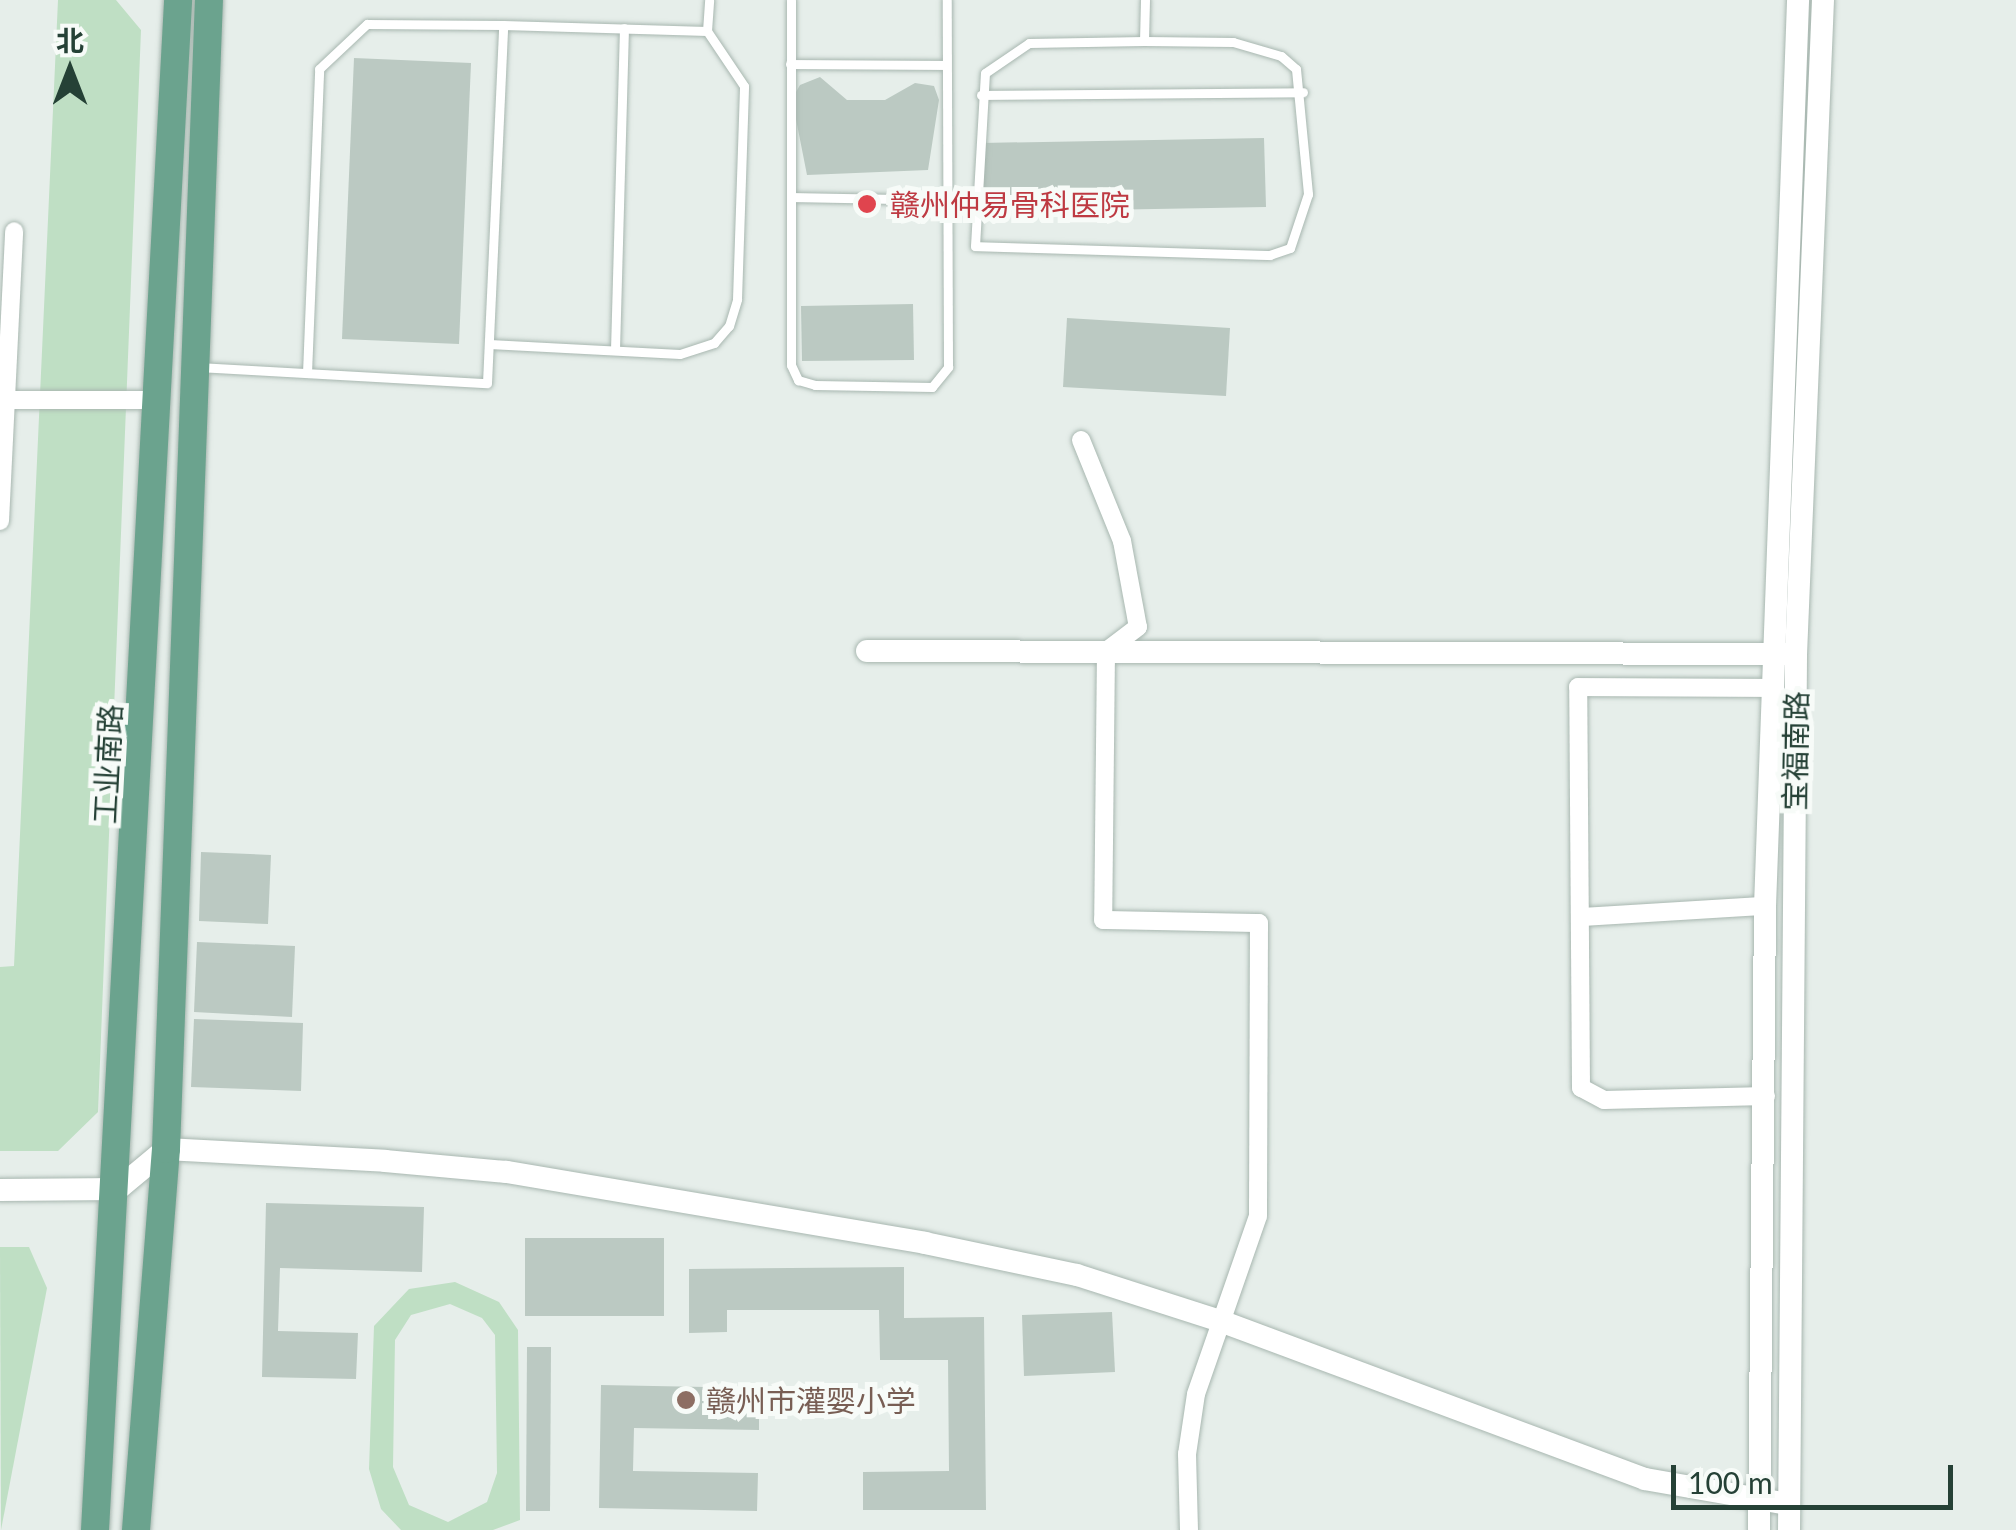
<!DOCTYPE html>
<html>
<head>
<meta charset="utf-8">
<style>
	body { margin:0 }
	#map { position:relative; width:2016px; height:1530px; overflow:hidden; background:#e6eeea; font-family:Lato,"Noto Sans SC",sans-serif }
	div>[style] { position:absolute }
	.green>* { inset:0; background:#bfdfc4 }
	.building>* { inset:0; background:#bbc9c2 }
	.roads { filter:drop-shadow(0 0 2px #a8b7b0) drop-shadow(0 0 2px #a8b7b0) }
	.lane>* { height:9px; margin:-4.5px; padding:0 4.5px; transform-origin:4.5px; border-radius:4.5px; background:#fff }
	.street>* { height:18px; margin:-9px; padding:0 9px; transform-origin:9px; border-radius:9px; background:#fff }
	.secondary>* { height:22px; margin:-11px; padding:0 11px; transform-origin:11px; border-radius:11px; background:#fff }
	.primary>* { height:28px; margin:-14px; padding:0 14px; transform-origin:14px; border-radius:14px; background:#6ba38e }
	.dots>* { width:28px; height:28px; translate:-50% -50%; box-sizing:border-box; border:5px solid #f7fbf8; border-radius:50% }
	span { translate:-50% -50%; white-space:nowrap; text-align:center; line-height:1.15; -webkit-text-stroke:10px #f7fbf8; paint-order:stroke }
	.health-label { font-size:30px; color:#be3a42 }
	.left { translate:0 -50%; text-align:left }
	.street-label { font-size:30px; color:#254136 }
	.education-label { font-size:30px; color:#785e54 }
	.north { position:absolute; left:20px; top:20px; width:100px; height:100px; -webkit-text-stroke:8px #f7fbf8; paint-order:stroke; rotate:0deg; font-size:28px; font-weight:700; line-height:40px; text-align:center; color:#254136 }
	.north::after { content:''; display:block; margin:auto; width:35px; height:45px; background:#254136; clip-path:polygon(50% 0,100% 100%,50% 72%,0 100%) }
	.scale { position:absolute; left:1671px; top:1465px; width:282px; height:45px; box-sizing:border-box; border:5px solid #254136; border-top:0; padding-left:12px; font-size:30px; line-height:35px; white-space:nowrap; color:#254136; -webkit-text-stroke:8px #f7fbf8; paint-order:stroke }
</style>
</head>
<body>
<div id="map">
	<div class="green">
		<div style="clip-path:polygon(58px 0,116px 0,141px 30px,98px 1112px,58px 1151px,0 1151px,0 967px,14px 966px)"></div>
		<div style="clip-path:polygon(0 1247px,29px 1247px,47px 1288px,1px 1530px)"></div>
		<div style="clip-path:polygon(evenodd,455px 1282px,499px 1302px,518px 1330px,520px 1520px,493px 1530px,401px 1530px,381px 1509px,369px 1469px,374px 1326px,409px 1289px,455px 1282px,450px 1304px,482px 1318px,495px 1335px,497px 1473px,487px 1502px,448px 1522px,409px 1505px,393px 1467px,395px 1340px,411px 1315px,450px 1304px)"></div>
	</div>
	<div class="building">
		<div style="clip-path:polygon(354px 58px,471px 63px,459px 344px,342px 339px)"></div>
		<div style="clip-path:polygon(820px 77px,847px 100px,885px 100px,915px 83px,934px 86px,939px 100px,928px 170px,807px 175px,792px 99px,800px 85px)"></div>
		<div style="clip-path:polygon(1264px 138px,1266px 207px,982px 212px,981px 143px)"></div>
		<div style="clip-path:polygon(913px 304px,914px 360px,802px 361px,801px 306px)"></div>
		<div style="clip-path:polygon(1067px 318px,1230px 328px,1226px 396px,1063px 387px)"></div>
		<div style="clip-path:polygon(201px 852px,271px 855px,268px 924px,199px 921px)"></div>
		<div style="clip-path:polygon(197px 942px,295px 946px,292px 1017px,194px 1012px)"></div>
		<div style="clip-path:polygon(194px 1019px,303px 1023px,301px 1091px,191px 1087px)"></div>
		<div style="clip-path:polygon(266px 1203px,424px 1207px,422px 1272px,280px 1268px,278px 1331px,358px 1333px,356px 1379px,262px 1377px)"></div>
		<div style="clip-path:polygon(525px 1238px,664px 1238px,664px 1316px,525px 1316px)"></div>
		<div style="clip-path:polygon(904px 1267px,904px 1318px,984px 1317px,986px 1510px,863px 1510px,863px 1472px,949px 1471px,948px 1360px,880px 1360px,879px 1310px,727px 1310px,727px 1332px,689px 1333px,689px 1269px)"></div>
		<div style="clip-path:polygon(1112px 1312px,1115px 1372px,1024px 1376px,1022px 1315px)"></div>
		<div style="clip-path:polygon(527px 1347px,551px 1347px,550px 1511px,526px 1511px)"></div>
		<div style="clip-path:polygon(601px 1385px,759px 1388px,759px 1430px,634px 1428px,633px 1471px,758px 1473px,757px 1511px,599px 1508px)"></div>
	</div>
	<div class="roads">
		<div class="lane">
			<div style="left:791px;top:0;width:365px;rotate:90deg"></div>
			<div style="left:791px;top:365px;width:17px;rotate:65deg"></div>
			<div style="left:798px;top:380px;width:18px;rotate:16deg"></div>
			<div style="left:815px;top:385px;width:117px;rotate:1deg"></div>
			<div style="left:932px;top:387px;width:26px;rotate:-51deg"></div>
			<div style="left:948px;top:367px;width:367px;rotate:-90.2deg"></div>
			<div style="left:1144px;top:41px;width:89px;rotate:0.6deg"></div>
			<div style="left:1233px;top:42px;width:50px;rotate:16.3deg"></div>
			<div style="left:1281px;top:56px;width:20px;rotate:41deg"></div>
			<div style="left:1296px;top:69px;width:126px;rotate:84.5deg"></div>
			<div style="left:1308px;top:194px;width:57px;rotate:108.4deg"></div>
			<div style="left:1290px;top:248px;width:21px;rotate:161deg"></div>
			<div style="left:1270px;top:255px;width:295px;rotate:-178.3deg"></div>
			<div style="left:975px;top:246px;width:173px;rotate:-86.7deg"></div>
			<div style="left:985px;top:73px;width:53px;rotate:-34.3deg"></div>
			<div style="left:1029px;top:43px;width:115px;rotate:-1deg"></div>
			<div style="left:1144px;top:41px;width:41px;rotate:-88.6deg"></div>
			<div style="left:790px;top:64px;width:156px;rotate:0.4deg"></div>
			<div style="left:981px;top:95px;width:322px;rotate:-0.5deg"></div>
			<div style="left:794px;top:197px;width:153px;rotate:1.1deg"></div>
			<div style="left:489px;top:344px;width:191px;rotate:3deg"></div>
			<div style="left:680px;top:354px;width:36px;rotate:-18deg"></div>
			<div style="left:714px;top:343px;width:23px;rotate:-49deg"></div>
			<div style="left:729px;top:326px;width:28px;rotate:-73deg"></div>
			<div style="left:737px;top:299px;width:213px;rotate:-88.1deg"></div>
			<div style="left:744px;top:86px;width:66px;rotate:-123.9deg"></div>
			<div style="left:615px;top:350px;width:322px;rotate:-88.4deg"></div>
			<div style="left:198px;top:367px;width:289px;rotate:3.2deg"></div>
			<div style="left:487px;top:383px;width:358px;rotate:-87.4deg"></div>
			<div style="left:503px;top:25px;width:204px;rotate:1.7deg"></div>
			<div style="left:707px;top:31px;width:31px;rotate:-86deg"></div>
			<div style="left:307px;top:373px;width:304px;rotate:-87.7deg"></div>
			<div style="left:319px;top:69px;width:66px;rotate:-43.2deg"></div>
			<div style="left:367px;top:24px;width:136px;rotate:0.4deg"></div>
		</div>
		<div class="street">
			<div style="left:0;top:400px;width:158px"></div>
			<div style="left:1081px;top:440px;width:109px;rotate:67.9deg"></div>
			<div style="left:1122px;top:541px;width:87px;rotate:79.5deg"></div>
			<div style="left:1138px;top:627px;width:40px;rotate:143deg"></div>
			<div style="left:1106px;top:651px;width:269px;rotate:90.6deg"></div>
			<div style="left:1103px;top:920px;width:156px;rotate:1.1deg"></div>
			<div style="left:1259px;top:923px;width:293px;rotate:90.2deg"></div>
			<div style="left:1258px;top:1216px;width:188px;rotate:109.2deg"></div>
			<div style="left:1196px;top:1394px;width:61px;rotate:98.5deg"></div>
			<div style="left:1187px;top:1454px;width:76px;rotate:88.5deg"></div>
			<div style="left:0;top:521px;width:290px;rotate:-87.2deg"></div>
			<div style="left:1583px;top:917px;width:182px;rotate:-3.5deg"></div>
			<div style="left:1766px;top:1096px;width:162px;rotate:178.6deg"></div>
			<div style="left:1604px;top:1100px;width:26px;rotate:-152deg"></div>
			<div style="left:1581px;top:1088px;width:401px;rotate:-90.4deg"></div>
			<div style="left:1578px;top:687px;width:197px;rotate:0.3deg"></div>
		</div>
		<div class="secondary">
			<div style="left:867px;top:651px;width:920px;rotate:0.19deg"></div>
			<div style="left:0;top:1190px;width:118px;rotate:-0.5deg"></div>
			<div style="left:118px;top:1189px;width:62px;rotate:-39.8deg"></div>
			<div style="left:166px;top:1149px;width:219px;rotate:3.1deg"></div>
			<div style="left:385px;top:1161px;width:122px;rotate:5.2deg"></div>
			<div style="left:507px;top:1172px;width:424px;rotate:9.6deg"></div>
			<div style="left:925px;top:1243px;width:155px;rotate:11.9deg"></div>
			<div style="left:1077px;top:1275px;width:153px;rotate:17.8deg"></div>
			<div style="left:1223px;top:1322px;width:450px;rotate:20.4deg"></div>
			<div style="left:1645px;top:1479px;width:145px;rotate:9.9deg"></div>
			<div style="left:1759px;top:1530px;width:624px;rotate:-89.45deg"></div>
			<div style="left:1765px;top:906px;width:907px;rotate:-87.91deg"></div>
			<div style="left:1789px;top:1530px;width:875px;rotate:-89.54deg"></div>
			<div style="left:1796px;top:655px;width:656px;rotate:-87.64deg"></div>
		</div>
		<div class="primary">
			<div style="left:95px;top:1530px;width:1532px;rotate:-86.89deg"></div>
			<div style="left:136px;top:1530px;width:382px;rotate:-85.5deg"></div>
			<div style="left:166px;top:1149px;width:1150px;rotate:-87.86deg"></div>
		</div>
	</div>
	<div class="dots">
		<div style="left:867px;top:204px;background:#e0444e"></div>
		<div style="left:686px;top:1400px;background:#8d6e63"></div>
	</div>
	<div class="health-label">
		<span class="left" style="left:890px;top:204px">赣州仲易骨科医院</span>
	</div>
	<div class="street-label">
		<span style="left:1795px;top:751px;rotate:-89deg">宝福南路</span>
		<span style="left:107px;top:764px;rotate:-87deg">工业南路</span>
	</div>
	<div class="education-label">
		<span class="left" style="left:706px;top:1400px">赣州市灌婴小学</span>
	</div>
	<div class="north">北</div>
	<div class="scale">100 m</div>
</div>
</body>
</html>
